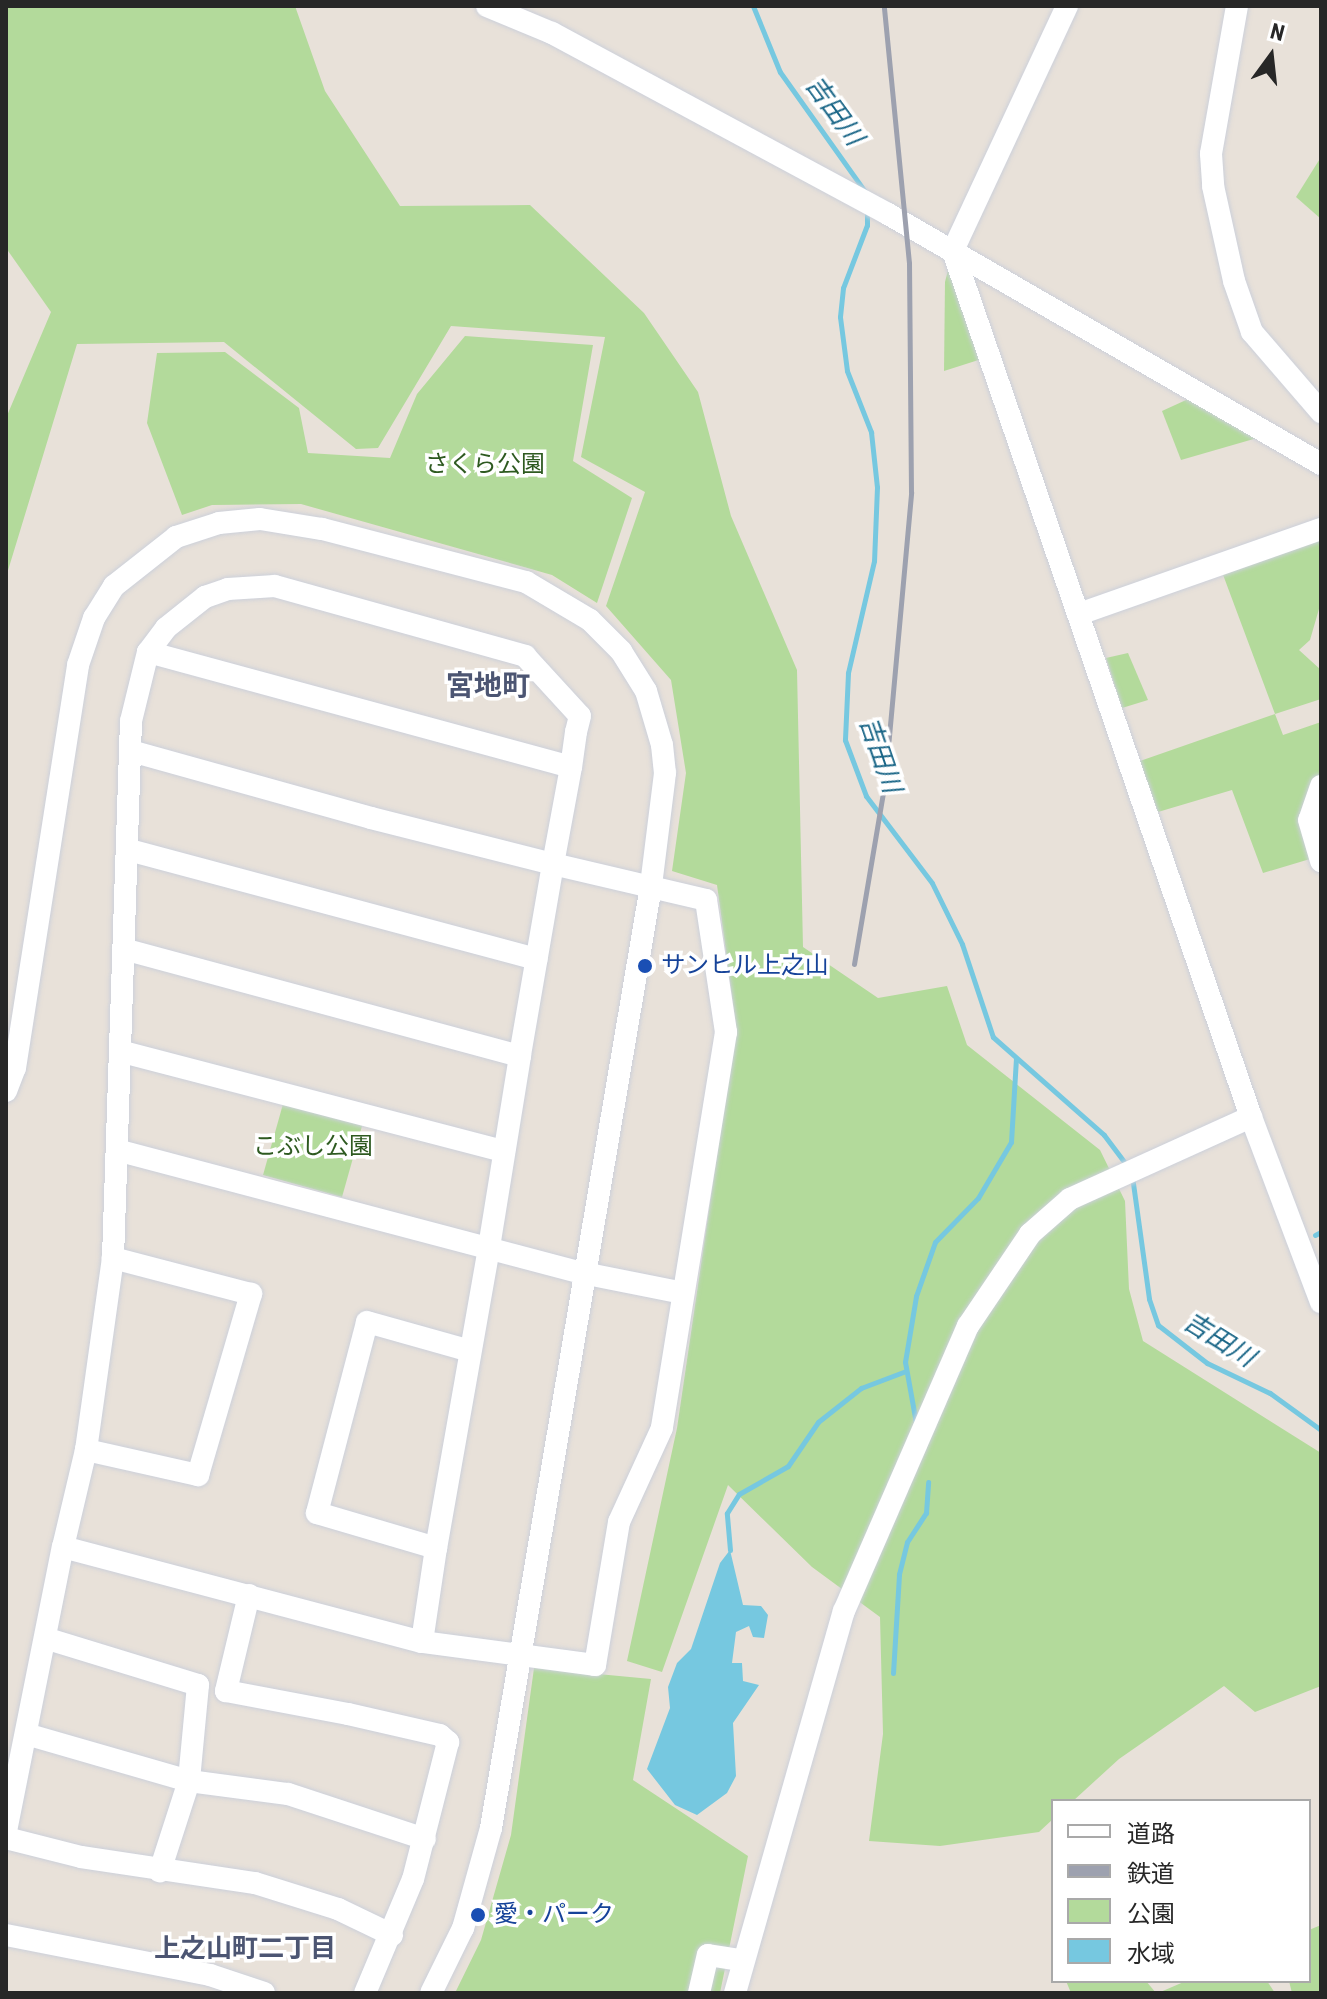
<!DOCTYPE html>
<html>
<head>
<meta charset="utf-8">
<style>
	body { margin:0 }
	#map { position:relative; width:1327px; height:1999px; overflow:hidden; background:#e8e1d9; font-family:"Roboto Condensed","Noto Sans JP",sans-serif }
	div>[style] { position:absolute }
	.green>* { inset:0; background:#b3da9b }
	.water>* { inset:0; background:#76c8e0 }
	.stream>* { height:5px; margin:-2.5px; padding:0 2.5px; transform-origin:2.5px; border-radius:2.5px; background:#76c8e0 }
	.roads { filter:drop-shadow(0 0 2px #ccd0da) drop-shadow(0 0 2px #ccd0da) }
	.minor>* { height:22px; margin:-11px; padding:0 11px; transform-origin:11px; border-radius:11px; background:#fff }
	.rail>* { height:5px; margin:-2.5px; padding:0 2.5px; transform-origin:2.5px; border-radius:2.5px; background:#9da1af }
	.dots>* { width:22px; height:22px; translate:-50% -50%; box-sizing:border-box; border:4px solid #fff; border-radius:50% }
	span { translate:-50% -50%; white-space:nowrap; text-align:center; line-height:1.15; -webkit-text-stroke:7px #fff; paint-order:stroke }
	.park-label { font-size:24px; color:#2e5a20 }
	.transit-label { font-size:24px; color:#164399 }
	.left { translate:0 -50%; text-align:left }
	.water-label { font-size:26px; color:#1a6687; font-style:italic }
	.neighbourhood-label { font-size:26px; color:#4c5572; font-weight:700 }
	.quarter-label { font-size:28px; color:#4c5572; font-weight:700 }
	.frame { position:absolute; inset:0; border:8px solid #272727; pointer-events:none }
	.legend { position:absolute; left:1051px; top:1799px; width:260px; height:184px; box-sizing:border-box; background:#fff; border:2px solid #a9a9a9; margin:0; padding:10px 14px; list-style:none; font-size:24px; color:#272727 }
	.legend li { display:flex; align-items:center; gap:16px; height:40px }
	.legend b { width:40px; border:2px solid #a9a9a9 }
	.north { position:absolute; left:1231px; top:16px; width:80px; height:80px; -webkit-text-stroke:6px #fff; paint-order:stroke; rotate:15deg; font-size:22px; font-weight:700; line-height:32px; text-align:center; color:#272727 }
	.north::after { content:''; display:block; margin:auto; width:28px; height:36px; background:#272727; clip-path:polygon(50% 0,100% 100%,50% 72%,0 100%) }
</style>
</head>
<body>
<div id="map">
	<div class="green">
		<div style="clip-path:polygon(6px 6px,295px 6px,325px 91px,400px 206px,530px 205px,644px 313px,698px 392px,731px 516px,797px 670px,803px 947px,878px 998px,947px 986px,967px 1045px,1100px 1150px,1125px 1201px,1129px 1289px,1143px 1341px,1321px 1453px,1321px 1686px,1255px 1712px,1224px 1686px,1119px 1759px,1073px 1801px,1053px 1801px,1053px 1819px,1039px 1832px,940px 1846px,869px 1841px,883px 1734px,880px 1617px,812px 1567px,728px 1485px,662px 1672px,627px 1661px,677px 1428px,736px 1026px,717px 885px,672px 871px,686px 773px,671px 680px,606px 606px,645px 492px,581px 457px,605px 337px,451px 326px,378px 448px,356px 449px,224px 342px,77px 344px,6px 577px,6px 418px,51px 312px,6px 248px)"></div>
		<div style="clip-path:polygon(1321px 157px,1321px 219px,1296px 197px)"></div>
		<div style="clip-path:polygon(953px 251px,991px 356px,944px 371px,945px 282px)"></div>
		<div style="clip-path:polygon(465px 336px,593px 345px,573px 461px,632px 498px,597px 603px,552px 575px,301px 504px,212px 505px,182px 515px,147px 423px,157px 353px,225px 352px,299px 408px,308px 453px,390px 458px,417px 394px)"></div>
		<div style="clip-path:polygon(1197px 395px,1264px 436px,1181px 460px,1162px 411px)"></div>
		<div style="clip-path:polygon(1321px 529px,1321px 602px,1310px 640px,1299px 650px,1321px 670px,1321px 699px,1275px 714px,1283px 735px,1321px 722px,1320px 856px,1263px 873px,1232px 790px,1158px 812px,1140px 761px,1275px 714px,1219px 564px)"></div>
		<div style="clip-path:polygon(1128px 653px,1148px 700px,1122px 708px,1106px 658px)"></div>
		<div style="clip-path:polygon(285px 1097px,364px 1119px,342px 1197px,263px 1175px)"></div>
		<div style="clip-path:polygon(534px 1668px,651px 1679px,633px 1780px,748px 1856px,720px 1993px,455px 1993px,481px 1940px,511px 1835px)"></div>
		<div style="clip-path:polygon(1321px 1925px,1321px 1993px,1292px 1993px,1289px 1981px,1309px 1981px,1309px 1930px)"></div>
		<div style="clip-path:polygon(1066px 1981px,1146px 1981px,1156px 1993px,1071px 1993px)"></div>
		<div style="clip-path:polygon(1186px 1981px,1267px 1981px,1275px 1993px,1158px 1993px)"></div>
	</div>
	<div class="water">
		<div style="clip-path:polygon(730px 1550px,743px 1605px,761px 1606px,768px 1615px,764px 1638px,753px 1637px,749px 1626px,736px 1632px,732px 1663px,742px 1663px,743px 1681px,759px 1685px,733px 1723px,736px 1776px,727px 1793px,697px 1815px,675px 1805px,647px 1769px,670px 1708px,668px 1687px,677px 1663px,691px 1649px,720px 1563px)"></div>
	</div>
	<div class="stream">
		<div style="left:753px;top:6px;width:71px;rotate:67.8deg"></div>
		<div style="left:780px;top:72px;width:152px;rotate:54.6deg"></div>
		<div style="left:867px;top:210px;width:15px;rotate:90deg"></div>
		<div style="left:867px;top:225px;width:67px;rotate:110.9deg"></div>
		<div style="left:843px;top:288px;width:29px;rotate:96deg"></div>
		<div style="left:840px;top:317px;width:54px;rotate:82.6deg"></div>
		<div style="left:847px;top:371px;width:66px;rotate:68.5deg"></div>
		<div style="left:871px;top:432px;width:55px;rotate:83.8deg"></div>
		<div style="left:877px;top:487px;width:74px;rotate:92.3deg"></div>
		<div style="left:874px;top:561px;width:115px;rotate:103.1deg"></div>
		<div style="left:848px;top:673px;width:67px;rotate:92.6deg"></div>
		<div style="left:845px;top:740px;width:60px;rotate:69.4deg"></div>
		<div style="left:866px;top:796px;width:109px;rotate:52.8deg"></div>
		<div style="left:932px;top:883px;width:68px;rotate:63.8deg"></div>
		<div style="left:962px;top:944px;width:98px;rotate:71.6deg"></div>
		<div style="left:993px;top:1037px;width:148px;rotate:41.4deg"></div>
		<div style="left:1104px;top:1135px;width:40px;rotate:53deg"></div>
		<div style="left:1132px;top:1176px;width:124px;rotate:82.1deg"></div>
		<div style="left:1149px;top:1299px;width:28px;rotate:71deg"></div>
		<div style="left:1158px;top:1325px;width:62px;rotate:37.8deg"></div>
		<div style="left:1207px;top:1363px;width:70px;rotate:25.5deg"></div>
		<div style="left:1270px;top:1393px;width:63px;rotate:36deg"></div>
		<div style="left:1315px;top:1235px;width:7px;rotate:-27deg"></div>
		<div style="left:916px;top:1423px;width:62px;rotate:-100.2deg"></div>
		<div style="left:905px;top:1362px;width:67px;rotate:-80.5deg"></div>
		<div style="left:916px;top:1296px;width:57px;rotate:-70.6deg"></div>
		<div style="left:935px;top:1242px;width:62px;rotate:-45.7deg"></div>
		<div style="left:978px;top:1198px;width:65px;rotate:-59.5deg"></div>
		<div style="left:1011px;top:1142px;width:84px;rotate:-86.6deg"></div>
		<div style="left:730px;top:1550px;width:37px;rotate:-95deg"></div>
		<div style="left:727px;top:1513px;width:22px;rotate:-58deg"></div>
		<div style="left:739px;top:1494px;width:56px;rotate:-29.7deg"></div>
		<div style="left:788px;top:1466px;width:53px;rotate:-55.7deg"></div>
		<div style="left:818px;top:1422px;width:55px;rotate:-38.3deg"></div>
		<div style="left:861px;top:1388px;width:48px;rotate:-20.7deg"></div>
		<div style="left:893px;top:1673px;width:99px;rotate:-86.5deg"></div>
		<div style="left:899px;top:1574px;width:33px;rotate:-76deg"></div>
		<div style="left:907px;top:1542px;width:35px;rotate:-57deg"></div>
		<div style="left:926px;top:1513px;width:31px;rotate:-86deg"></div>
	</div>
	<div class="roads">
		<div class="minor">
			<div style="left:487px;top:6px;width:70px;rotate:22.6deg"></div>
			<div style="left:552px;top:33px;width:382px;rotate:28.3deg"></div>
			<div style="left:888px;top:214px;width:500px;rotate:30deg"></div>
			<div style="left:1067px;top:6px;width:270px;rotate:115deg"></div>
			<div style="left:953px;top:251px;width:916px;rotate:71.01deg"></div>
			<div style="left:1251px;top:1117px;width:198px;rotate:69.3deg"></div>
			<div style="left:1237px;top:6px;width:150px;rotate:100deg"></div>
			<div style="left:1211px;top:154px;width:32px;rotate:86deg"></div>
			<div style="left:1213px;top:186px;width:97px;rotate:77.5deg"></div>
			<div style="left:1234px;top:281px;width:54px;rotate:70.6deg"></div>
			<div style="left:1252px;top:332px;width:106px;rotate:49.2deg"></div>
			<div style="left:1082px;top:613px;width:253px;rotate:-19.4deg"></div>
			<div style="left:148px;top:652px;width:438px;rotate:15.2deg"></div>
			<div style="left:131px;top:751px;width:249px;rotate:15.6deg"></div>
			<div style="left:371px;top:818px;width:188px;rotate:14.2deg"></div>
			<div style="left:553px;top:864px;width:157px;rotate:13.2deg"></div>
			<div style="left:706px;top:900px;width:134px;rotate:81.4deg"></div>
			<div style="left:726px;top:1032px;width:401px;rotate:99.2deg"></div>
			<div style="left:662px;top:1428px;width:103px;rotate:114.6deg"></div>
			<div style="left:619px;top:1522px;width:145px;rotate:99.5deg"></div>
			<div style="left:595px;top:1665px;width:175px;rotate:-172.4deg"></div>
			<div style="left:422px;top:1642px;width:371px;rotate:-165.2deg"></div>
			<div style="left:63px;top:1547px;width:100px;rotate:-76.7deg"></div>
			<div style="left:86px;top:1450px;width:194px;rotate:-82deg"></div>
			<div style="left:113px;top:1258px;width:537px;rotate:-88.08deg"></div>
			<div style="left:131px;top:721px;width:71px;rotate:-76.2deg"></div>
			<div style="left:148px;top:652px;width:30px;rotate:-53deg"></div>
			<div style="left:166px;top:628px;width:50px;rotate:-38.5deg"></div>
			<div style="left:205px;top:597px;width:24px;rotate:-19deg"></div>
			<div style="left:228px;top:589px;width:47px;rotate:-3.7deg"></div>
			<div style="left:275px;top:586px;width:260px;rotate:15.6deg"></div>
			<div style="left:525px;top:656px;width:81px;rotate:47.5deg"></div>
			<div style="left:580px;top:716px;width:16px;rotate:104deg"></div>
			<div style="left:576px;top:732px;width:35px;rotate:98deg"></div>
			<div style="left:571px;top:767px;width:99px;rotate:100.5deg"></div>
			<div style="left:553px;top:864px;width:195px;rotate:99.8deg"></div>
			<div style="left:520px;top:1056px;width:194px;rotate:99.2deg"></div>
			<div style="left:489px;top:1248px;width:305px;rotate:100deg"></div>
			<div style="left:436px;top:1548px;width:95px;rotate:98.5deg"></div>
			<div style="left:1321px;top:786px;width:36px;rotate:109deg"></div>
			<div style="left:1309px;top:820px;width:43px;rotate:73.7deg"></div>
			<div style="left:129px;top:850px;width:422px;rotate:15deg"></div>
			<div style="left:127px;top:950px;width:407px;rotate:15.1deg"></div>
			<div style="left:123px;top:1052px;width:394px;rotate:14.6deg"></div>
			<div style="left:6px;top:1091px;width:25px;rotate:-69deg"></div>
			<div style="left:15px;top:1068px;width:408px;rotate:-81.1deg"></div>
			<div style="left:78px;top:665px;width:50px;rotate:-71.2deg"></div>
			<div style="left:94px;top:618px;width:38px;rotate:-58deg"></div>
			<div style="left:114px;top:586px;width:79px;rotate:-38.3deg"></div>
			<div style="left:176px;top:537px;width:45px;rotate:-18deg"></div>
			<div style="left:219px;top:523px;width:41px;rotate:-5.6deg"></div>
			<div style="left:260px;top:519px;width:63px;rotate:9.2deg"></div>
			<div style="left:322px;top:529px;width:211px;rotate:14.6deg"></div>
			<div style="left:526px;top:582px;width:74px;rotate:30.7deg"></div>
			<div style="left:590px;top:620px;width:44px;rotate:45deg"></div>
			<div style="left:621px;top:651px;width:47px;rotate:58deg"></div>
			<div style="left:646px;top:691px;width:56px;rotate:73.5deg"></div>
			<div style="left:662px;top:745px;width:28px;rotate:84deg"></div>
			<div style="left:665px;top:773px;width:114px;rotate:97.1deg"></div>
			<div style="left:651px;top:886px;width:955px;rotate:99.64deg"></div>
			<div style="left:491px;top:1828px;width:104px;rotate:105.6deg"></div>
			<div style="left:463px;top:1928px;width:72px;rotate:116.2deg"></div>
			<div style="left:120px;top:1151px;width:479px;rotate:14.8deg"></div>
			<div style="left:583px;top:1273px;width:102px;rotate:11.3deg"></div>
			<div style="left:86px;top:1450px;width:115px;rotate:12.6deg"></div>
			<div style="left:198px;top:1475px;width:189px;rotate:-73.7deg"></div>
			<div style="left:251px;top:1294px;width:143px;rotate:-165.4deg"></div>
			<div style="left:436px;top:1548px;width:124px;rotate:-163.6deg"></div>
			<div style="left:317px;top:1513px;width:197px;rotate:-75.3deg"></div>
			<div style="left:367px;top:1322px;width:107px;rotate:15.7deg"></div>
			<div style="left:249px;top:1595px;width:99px;rotate:103.5deg"></div>
			<div style="left:226px;top:1691px;width:124px;rotate:10.7deg"></div>
			<div style="left:348px;top:1714px;width:94px;rotate:12.9deg"></div>
			<div style="left:440px;top:1735px;width:11px;rotate:41deg"></div>
			<div style="left:448px;top:1742px;width:141px;rotate:104.3deg"></div>
			<div style="left:413px;top:1879px;width:124px;rotate:112.8deg"></div>
			<div style="left:48px;top:1639px;width:157px;rotate:17deg"></div>
			<div style="left:198px;top:1685px;width:96px;rotate:95.4deg"></div>
			<div style="left:189px;top:1781px;width:95px;rotate:107.9deg"></div>
			<div style="left:26px;top:1734px;width:170px;rotate:16.1deg"></div>
			<div style="left:189px;top:1781px;width:100px;rotate:7.5deg"></div>
			<div style="left:288px;top:1794px;width:144px;rotate:18.2deg"></div>
			<div style="left:6px;top:1831px;width:290px;rotate:-78.7deg"></div>
			<div style="left:6px;top:1838px;width:77px;rotate:14.2deg"></div>
			<div style="left:81px;top:1857px;width:176px;rotate:8.5deg"></div>
			<div style="left:255px;top:1883px;width:87px;rotate:17.4deg"></div>
			<div style="left:338px;top:1909px;width:60px;rotate:25.7deg"></div>
			<div style="left:6px;top:1935px;width:208px;rotate:11.1deg"></div>
			<div style="left:210px;top:1975px;width:57px;rotate:18.4deg"></div>
			<div style="left:699px;top:1993px;width:39px;rotate:-77deg"></div>
			<div style="left:708px;top:1955px;width:33px;rotate:9deg"></div>
			<div style="left:735px;top:1993px;width:397px;rotate:-74.1deg"></div>
			<div style="left:844px;top:1611px;width:311px;rotate:-66.5deg"></div>
			<div style="left:968px;top:1326px;width:111px;rotate:-56deg"></div>
			<div style="left:1030px;top:1234px;width:53px;rotate:-41.2deg"></div>
			<div style="left:1070px;top:1199px;width:199px;rotate:-24.4deg"></div>
		</div>
	</div>
	<div class="rail">
		<div style="left:854px;top:964px;width:187px;rotate:-80.4deg"></div>
		<div style="left:885px;top:780px;width:289px;rotate:-84.8deg"></div>
		<div style="left:911px;top:492px;width:229px;rotate:-90.5deg"></div>
		<div style="left:909px;top:263px;width:258px;rotate:-95.6deg"></div>
	</div>
	<div class="dots">
		<div style="left:645px;top:966px;background:#1a4fb4"></div>
		<div style="left:478px;top:1915px;background:#1a4fb4"></div>
	</div>
	<div class="park-label">
		<span style="left:485px;top:465px">さくら公園</span>
		<span style="left:313px;top:1147px">こぶし公園</span>
	</div>
	<div class="transit-label">
		<span class="left" style="left:661px;top:966px">サンヒル上之山</span>
		<span class="left" style="left:494px;top:1915px">愛・パーク</span>
	</div>
	<div class="water-label">
		<span style="left:834px;top:111px;rotate:54deg">吉田川</span>
		<span style="left:880px;top:755px;rotate:71deg">吉田川</span>
		<span style="left:1219px;top:1340px;rotate:32deg">吉田川</span>
	</div>
	<div class="neighbourhood-label">
		<span style="left:245px;top:1949px">上之山町二丁目</span>
	</div>
	<div class="quarter-label">
		<span style="left:488px;top:686px">宮地町</span>
	</div>
	<div class="frame"></div>
	<ul class="legend">
	<li><b style="height:10px;background:#fff"></b>道路</li>
	<li><b style="height:10px;background:#9da1af"></b>鉄道</li>
	<li><b style="height:22px;background:#b3da9b"></b>公園</li>
	<li><b style="height:22px;background:#76c8e0"></b>水域</li>
	</ul>
	<div class="north">N</div>
</div>
</body>
</html>
